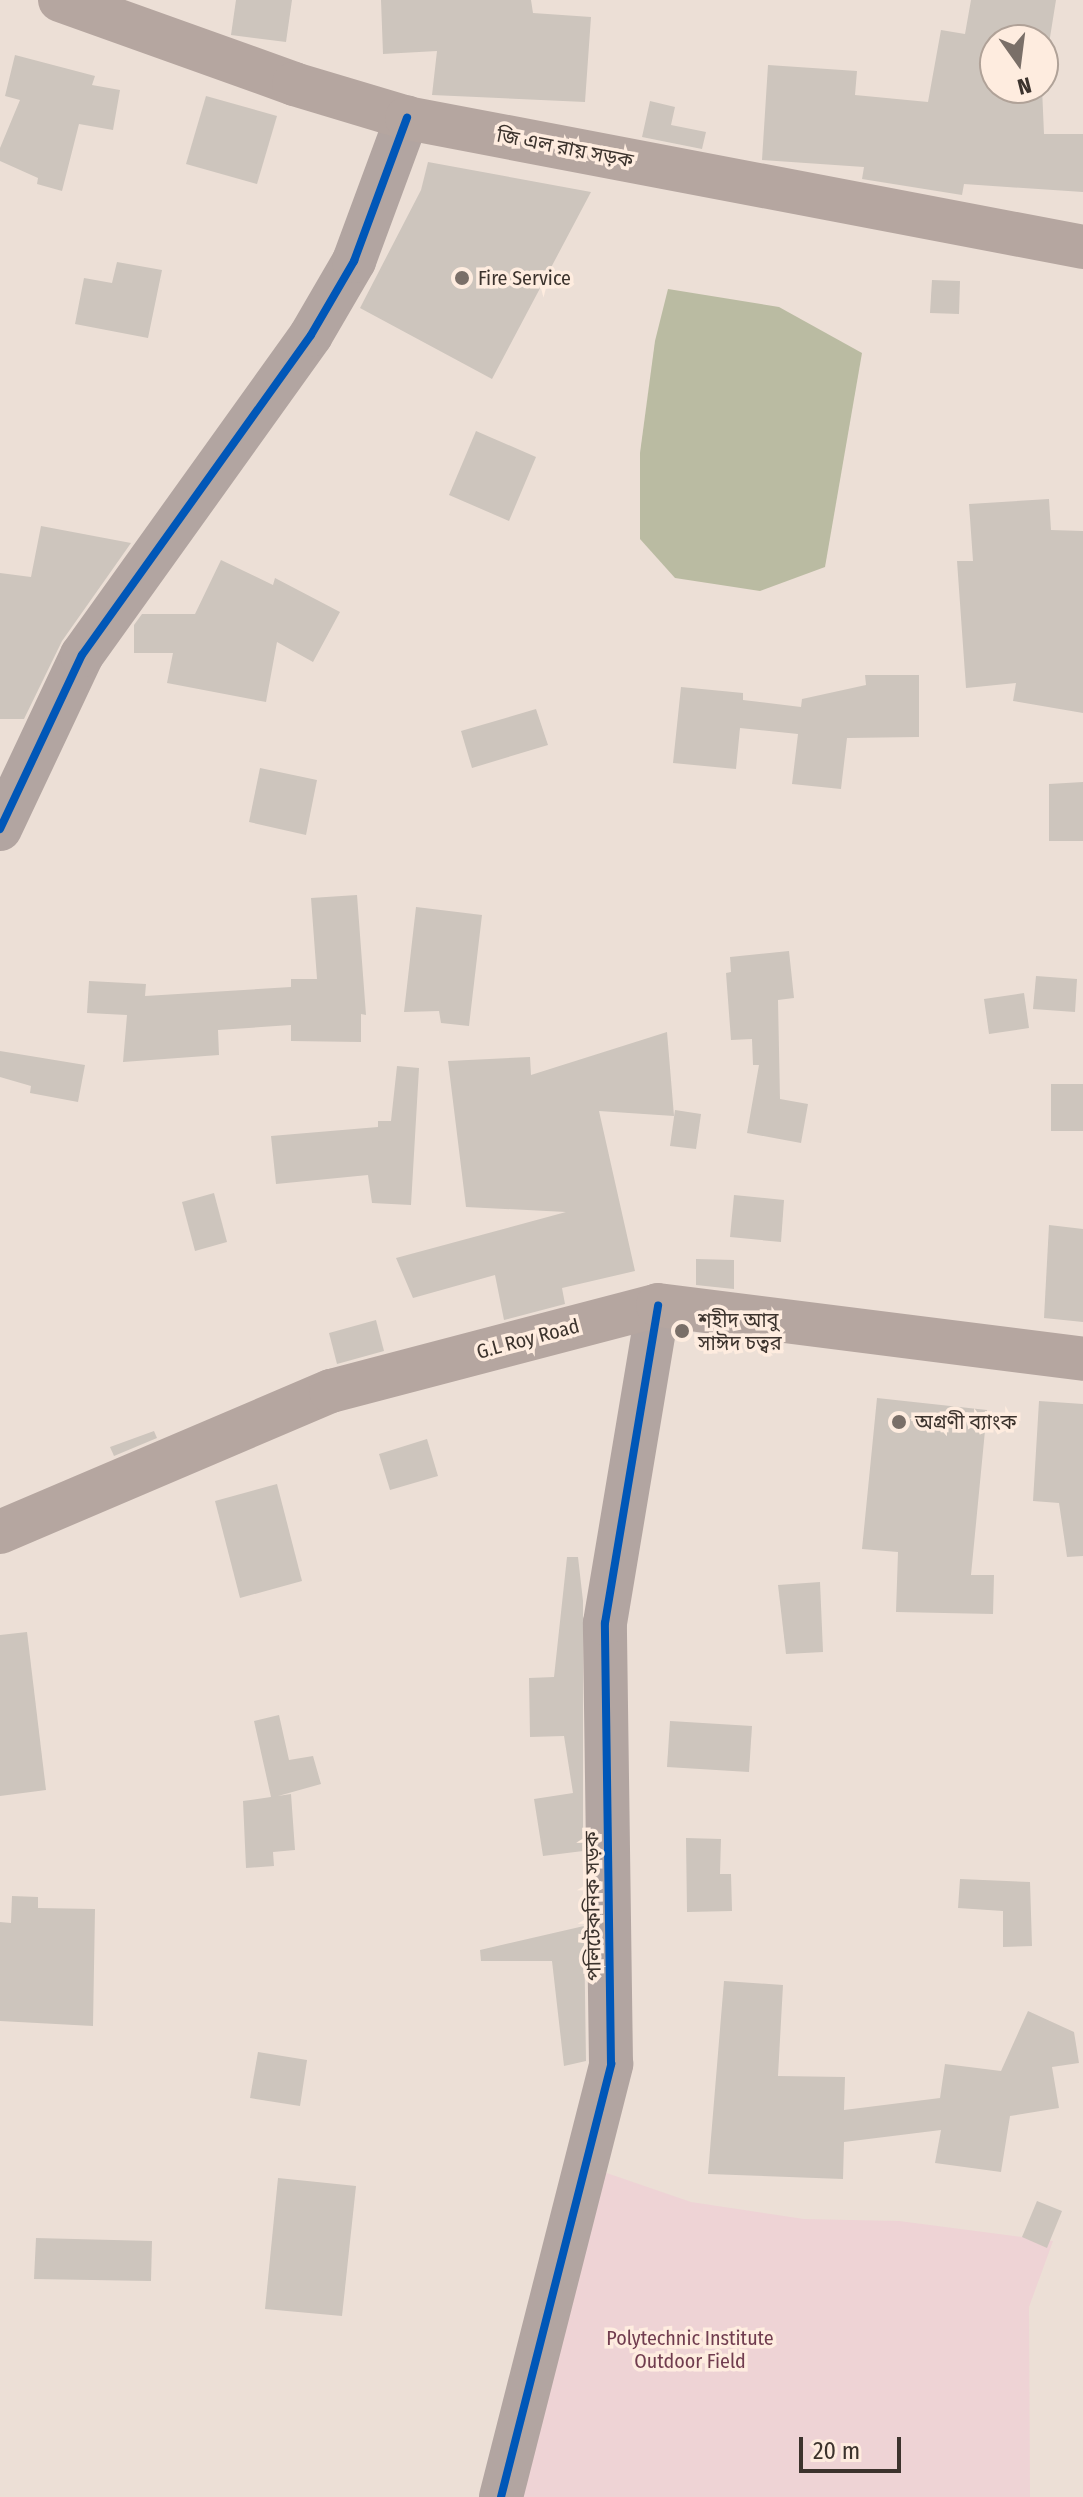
<!DOCTYPE html>
<html>
<head>
<meta charset="utf-8">
<style>
	body { margin:0 }
	#map { position:relative; width:1083px; height:2497px; overflow:hidden; background:#ecdfd6; font-family:"Fira Sans Condensed","Noto Sans Bengali",sans-serif }
	div>[style] { position:absolute }
	.green>* { inset:0; background:#eed3d5 }
	.water>* { inset:0; background:#babba2 }
	.building>* { inset:0; background:#cdc5bd }
	.minor>* { height:44px; margin:-22px; padding:0 22px; transform-origin:22px; border-radius:22px; background:#b2a5a1 }
	.major>* { height:44px; margin:-22px; padding:0 22px; transform-origin:22px; border-radius:22px; background:#b5a6a0 }
	.cycleway>* { height:8px; margin:-4px; padding:0 4px; transform-origin:4px; border-radius:4px; background:#0057b8 }
	.dots>* { width:22px; height:22px; translate:-50% -50%; box-sizing:border-box; border:4px solid #feecdf; border-radius:50% }
	span { translate:-50% -50%; white-space:nowrap; text-align:center; line-height:1.15; -webkit-text-stroke:7px #feecdf; paint-order:stroke }
	.street-label { font-size:20px; color:#3c332d }
	.poi-label { font-size:20px; color:#3c332d }
	.left { translate:0 -50%; text-align:left }
	.park-label { font-size:20px; color:#713d4f }
	.north { position:absolute; left:979px; top:24px; width:80px; height:80px; box-sizing:border-box; background:#feecdf; border:2px solid #b0a298; border-radius:50%; rotate:166deg; font-size:22px; font-weight:700; line-height:32px; text-align:center; color:#3c332d }
	.north::after { content:''; display:block; margin:auto; width:28px; height:36px; background:#7a6f68; clip-path:polygon(50% 0,100% 100%,50% 72%,0 100%) }
	.scale { position:absolute; left:799px; top:2437px; width:102px; height:36px; box-sizing:border-box; border:4px solid #3c332d; border-top:0; padding-left:10px; font-size:24px; line-height:28px; white-space:nowrap; color:#3c332d; -webkit-text-stroke:6px #feecdf; paint-order:stroke }
</style>
</head>
<body>
<div id="map">
	<div class="green">
		<div style="clip-path:polygon(595px 2169px,691px 2202px,804px 2219px,899px 2221px,1053px 2241px,1029px 2307px,1030px 2497px,481px 2497px)"></div>
	</div>
	<div class="water">
		<div style="clip-path:polygon(668px 289px,779px 307px,862px 353px,825px 567px,760px 591px,675px 578px,640px 539px,640px 453px,655px 341px)"></div>
	</div>
	<div class="building">
		<div style="clip-path:polygon(236px 0,292px 0,286px 42px,231px 35px)"></div>
		<div style="clip-path:polygon(381px 0,531px 0,533px 13px,591px 17px,585px 102px,432px 95px,437px 51px,383px 54px)"></div>
		<div style="clip-path:polygon(971px 0,1056px 0,1043px 81px,1043px 40px,995px 40px,995px 88px,1042px 88px,1044px 134px,1083px 134px,1083px 192px,964px 184px,962px 195px,862px 179px,864px 167px,762px 160px,768px 65px,857px 71px,855px 95px,928px 102px,941px 30px,965px 34px)"></div>
		<div style="clip-path:polygon(15px 55px,95px 76px,92px 85px,120px 90px,113px 130px,79px 124px,62px 191px,37px 184px,38px 178px,0 161px,0 148px,20px 100px,5px 96px)"></div>
		<div style="clip-path:polygon(206px 96px,277px 116px,257px 184px,186px 164px)"></div>
		<div style="clip-path:polygon(650px 101px,675px 107px,671px 125px,706px 132px,702px 149px,642px 137px)"></div>
		<div style="clip-path:polygon(428px 162px,591px 192px,492px 379px,360px 308px,421px 190px)"></div>
		<div style="clip-path:polygon(117px 262px,162px 270px,148px 338px,75px 324px,84px 278px,112px 283px)"></div>
		<div style="clip-path:polygon(932px 280px,960px 281px,959px 314px,930px 313px)"></div>
		<div style="clip-path:polygon(476px 431px,536px 457px,509px 521px,449px 495px)"></div>
		<div style="clip-path:polygon(1049px 499px,1051px 530px,1083px 531px,1083px 713px,1013px 701px,1016px 683px,966px 688px,957px 561px,973px 561px,969px 504px)"></div>
		<div style="clip-path:polygon(41px 526px,131px 543px,62px 641px,24px 719px,0 719px,0 573px,31px 577px)"></div>
		<div style="clip-path:polygon(221px 560px,273px 585px,275px 578px,340px 612px,313px 662px,277px 642px,266px 702px,167px 683px,173px 653px,134px 653px,134px 625px,142px 614px,195px 614px)"></div>
		<div style="clip-path:polygon(865px 675px,919px 675px,919px 737px,847px 738px,841px 789px,792px 784px,798px 734px,740px 728px,736px 769px,673px 763px,681px 687px,743px 693px,743px 700px,801px 707px,802px 699px,866px 685px)"></div>
		<div style="clip-path:polygon(536px 709px,548px 745px,472px 768px,461px 731px)"></div>
		<div style="clip-path:polygon(260px 768px,317px 780px,306px 835px,249px 822px)"></div>
		<div style="clip-path:polygon(1083px 782px,1083px 841px,1049px 841px,1049px 784px)"></div>
		<div style="clip-path:polygon(357px 895px,366px 1015px,361px 1014px,361px 1042px,291px 1041px,291px 1025px,218px 1030px,219px 1055px,123px 1062px,127px 1015px,87px 1013px,89px 981px,146px 984px,145px 996px,291px 987px,291px 979px,317px 979px,311px 898px)"></div>
		<div style="clip-path:polygon(416px 907px,482px 915px,469px 1026px,441px 1023px,439px 1011px,404px 1012px)"></div>
		<div style="clip-path:polygon(789px 951px,794px 998px,778px 1000px,780px 1099px,808px 1104px,801px 1143px,747px 1133px,759px 1065px,753px 1065px,752px 1039px,731px 1040px,726px 973px,731px 972px,730px 957px)"></div>
		<div style="clip-path:polygon(1036px 976px,1077px 979px,1075px 1012px,1033px 1009px)"></div>
		<div style="clip-path:polygon(1024px 993px,1029px 1028px,989px 1034px,984px 999px)"></div>
		<div style="clip-path:polygon(667px 1032px,674px 1116px,599px 1111px,635px 1271px,562px 1288px,565px 1304px,504px 1320px,495px 1275px,413px 1298px,396px 1258px,566px 1212px,466px 1207px,448px 1061px,530px 1057px,531px 1075px)"></div>
		<div style="clip-path:polygon(0 1051px,85px 1065px,78px 1102px,30px 1093px,31px 1086px,0 1077px)"></div>
		<div style="clip-path:polygon(397px 1066px,419px 1068px,411px 1205px,372px 1203px,368px 1175px,276px 1184px,271px 1136px,378px 1127px,378px 1121px,391px 1121px)"></div>
		<div style="clip-path:polygon(1051px 1084px,1083px 1084px,1083px 1131px,1051px 1131px)"></div>
		<div style="clip-path:polygon(675px 1110px,701px 1114px,696px 1149px,670px 1146px)"></div>
		<div style="clip-path:polygon(214px 1193px,227px 1242px,195px 1251px,182px 1202px)"></div>
		<div style="clip-path:polygon(734px 1195px,784px 1200px,781px 1242px,730px 1237px)"></div>
		<div style="clip-path:polygon(1049px 1225px,1083px 1229px,1083px 1322px,1044px 1318px)"></div>
		<div style="clip-path:polygon(696px 1259px,734px 1260px,734px 1289px,696px 1285px)"></div>
		<div style="clip-path:polygon(376px 1320px,384px 1351px,337px 1364px,329px 1333px)"></div>
		<div style="clip-path:polygon(877px 1398px,987px 1410px,971px 1575px,994px 1575px,993px 1614px,896px 1612px,898px 1552px,862px 1549px)"></div>
		<div style="clip-path:polygon(1039px 1401px,1083px 1404px,1083px 1556px,1067px 1557px,1059px 1503px,1033px 1501px)"></div>
		<div style="clip-path:polygon(154px 1431px,157px 1438px,114px 1456px,110px 1447px)"></div>
		<div style="clip-path:polygon(427px 1439px,438px 1476px,390px 1490px,379px 1454px)"></div>
		<div style="clip-path:polygon(277px 1484px,302px 1581px,240px 1598px,215px 1501px)"></div>
		<div style="clip-path:polygon(567px 1557px,578px 1557px,583px 1601px,583px 1851px,543px 1856px,534px 1799px,573px 1793px,564px 1736px,530px 1737px,529px 1678px,554px 1677px)"></div>
		<div style="clip-path:polygon(820px 1582px,823px 1652px,786px 1654px,778px 1585px)"></div>
		<div style="clip-path:polygon(27px 1632px,46px 1790px,0 1796px,0 1635px)"></div>
		<div style="clip-path:polygon(279px 1715px,289px 1760px,313px 1756px,321px 1784px,278px 1796px,291px 1794px,295px 1850px,273px 1852px,274px 1866px,246px 1868px,243px 1801px,271px 1797px,254px 1721px)"></div>
		<div style="clip-path:polygon(670px 1721px,752px 1726px,749px 1772px,667px 1767px)"></div>
		<div style="clip-path:polygon(686px 1838px,721px 1839px,720px 1874px,731px 1874px,732px 1911px,687px 1912px)"></div>
		<div style="clip-path:polygon(960px 1879px,1030px 1882px,1032px 1946px,1003px 1947px,1003px 1911px,958px 1908px)"></div>
		<div style="clip-path:polygon(12px 1896px,38px 1897px,38px 1908px,95px 1909px,93px 2026px,0 2021px,0 1922px,11px 1923px)"></div>
		<div style="clip-path:polygon(584px 1926px,586px 2061px,564px 2066px,552px 1961px,481px 1961px,480px 1950px)"></div>
		<div style="clip-path:polygon(724px 1981px,783px 1985px,778px 2076px,845px 2077px,844px 2110px,940px 2098px,945px 2064px,1001px 2071px,1028px 2011px,1074px 2032px,1079px 2063px,1052px 2067px,1059px 2108px,1010px 2116px,1001px 2172px,935px 2163px,941px 2130px,844px 2142px,843px 2179px,708px 2174px)"></div>
		<div style="clip-path:polygon(258px 2052px,307px 2060px,300px 2106px,250px 2098px)"></div>
		<div style="clip-path:polygon(278px 2178px,356px 2186px,342px 2316px,265px 2309px)"></div>
		<div style="clip-path:polygon(1037px 2201px,1062px 2211px,1047px 2248px,1022px 2237px)"></div>
		<div style="clip-path:polygon(36px 2238px,152px 2241px,151px 2281px,34px 2279px)"></div>
	</div>
	<div class="minor">
		<div style="left:0;top:829px;width:192px;rotate:-64.8deg"></div>
		<div style="left:82px;top:655px;width:393px;rotate:-54.4deg"></div>
		<div style="left:311px;top:335px;width:86px;rotate:-59.8deg"></div>
		<div style="left:354px;top:261px;width:153px;rotate:-69.7deg"></div>
		<div style="left:501px;top:2497px;width:447px;rotate:-75.7deg"></div>
		<div style="left:611px;top:2064px;width:441px;rotate:-90.8deg"></div>
		<div style="left:605px;top:1623px;width:322px;rotate:-80.5deg"></div>
	</div>
	<div class="major">
		<div style="left:60px;top:0;width:249px;rotate:19.7deg"></div>
		<div style="left:294px;top:84px;width:118px;rotate:16.7deg"></div>
		<div style="left:407px;top:118px;width:688px;rotate:10.8deg"></div>
		<div style="left:0;top:1532px;width:360px;rotate:-23.1deg"></div>
		<div style="left:331px;top:1391px;width:338px;rotate:-14.7deg"></div>
		<div style="left:658px;top:1305px;width:428px;rotate:7.2deg"></div>
	</div>
	<div class="cycleway">
		<div style="left:0;top:829px;width:192px;rotate:-64.8deg"></div>
		<div style="left:82px;top:655px;width:393px;rotate:-54.4deg"></div>
		<div style="left:311px;top:335px;width:86px;rotate:-59.8deg"></div>
		<div style="left:354px;top:261px;width:153px;rotate:-69.7deg"></div>
		<div style="left:501px;top:2497px;width:447px;rotate:-75.7deg"></div>
		<div style="left:611px;top:2064px;width:441px;rotate:-90.8deg"></div>
		<div style="left:605px;top:1623px;width:322px;rotate:-80.5deg"></div>
	</div>
	<div class="dots">
		<div style="left:462px;top:278px;background:#7a6f68"></div>
		<div style="left:682px;top:1331px;background:#7a6f68"></div>
		<div style="left:899px;top:1422px;background:#7a6f68"></div>
	</div>
	<div class="street-label">
		<span style="left:565px;top:148px;rotate:11deg">জি এল রায় সড়ক</span>
		<span style="left:528px;top:1339px;rotate:-15deg">G.L Roy Road</span>
		<span style="left:593px;top:1906px;rotate:-91deg">পলিটেকনিক সড়ক</span>
	</div>
	<div class="poi-label">
		<span class="left" style="left:478px;top:278px">Fire Service</span>
		<span class="left" style="left:698px;top:1332px">শহীদ আবু<br>সাঈদ চত্বর</span>
		<span class="left" style="left:915px;top:1422px">অগ্রণী ব্যাংক</span>
	</div>
	<div class="park-label">
		<span style="left:690px;top:2350px">Polytechnic Institute<br>Outdoor Field</span>
	</div>
	<div class="north">N</div>
	<div class="scale">20 m</div>
</div>
</body>
</html>
